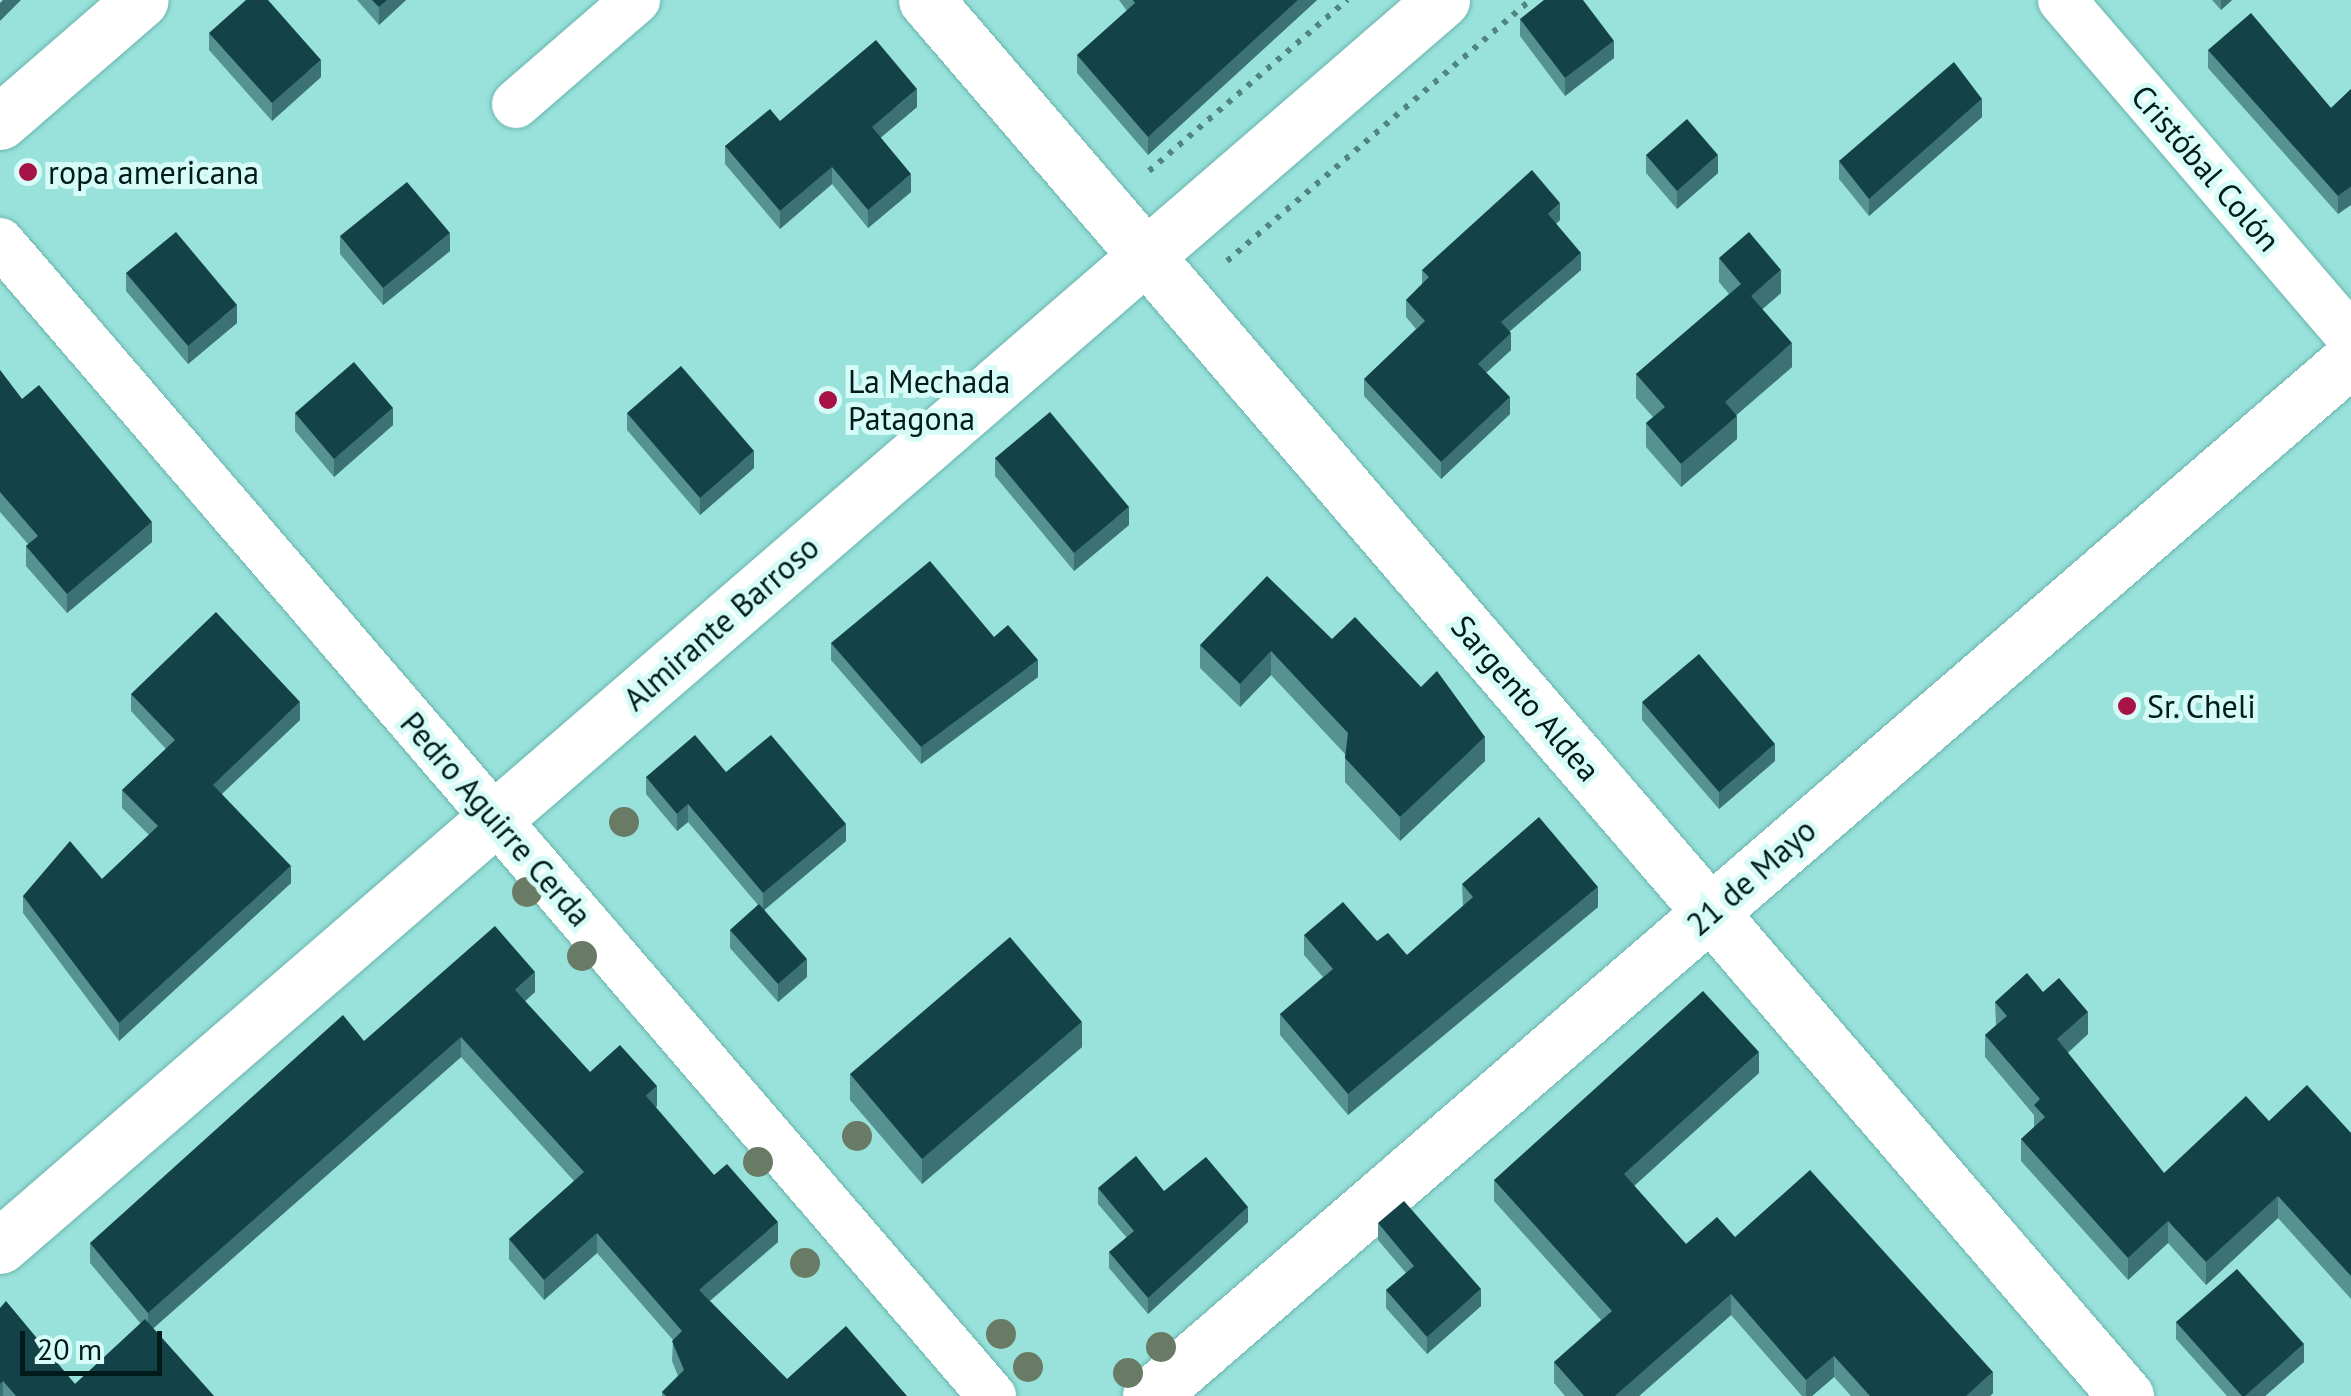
<!DOCTYPE html>
<html>
<head>
<meta charset="utf-8">
<style>
	body { margin:0 }
	#map { position:relative; width:2351px; height:1396px; overflow:hidden; background:#98e2db; font-family:"PT Sans",sans-serif }
	div>[style] { position:absolute }
	.path>* { height:6px; margin-top:-3px; transform-origin:0; background:repeating-linear-gradient(90deg,#518580 0 5px,transparent 0 13px) }
	.roads { filter:drop-shadow(0 0 2px #6bb4ae) drop-shadow(0 0 2px #6bb4ae) }
	.street>* { height:48px; margin:-24px; padding:0 24px; transform-origin:24px; border-radius:24px; background:#fff }
	.secondary>* { height:55px; margin:-27.5px; padding:0 27.5px; transform-origin:27.5px; border-radius:27.5px; background:#fff }
	.trees>* { width:30px; height:30px; margin:-15px; border-radius:50%; background:#697b64 }
	.wall>* { inset:0; background:#569292 }
	.shaded-wall>* { inset:0; background:#3c7275 }
	.building>* { inset:0; background:#144249 }
	.dots>* { width:28px; height:28px; translate:-50% -50%; box-sizing:border-box; border:5px solid #d7fbf7; border-radius:50% }
	span { translate:-50% -50%; white-space:nowrap; text-align:center; line-height:1.15; -webkit-text-stroke:10px #d7fbf7; paint-order:stroke }
	.street-label { font-size:32px; color:#001b19 }
	.poi-label { font-size:32px; color:#001b19 }
	.left { translate:0 -50%; text-align:left }
	.scale { position:absolute; left:20px; top:1331px; width:142px; height:45px; box-sizing:border-box; border:5px solid #001b19; border-top:0; padding-left:12px; font-size:30px; line-height:35px; white-space:nowrap; color:#001b19; -webkit-text-stroke:8px #d7fbf7; paint-order:stroke }
</style>
</head>
<body>
<div id="map">
	<div class="path">
		<div style="left:1149px;top:171px;width:262px;rotate:-40.8deg"></div>
		<div style="left:1227px;top:261px;width:400px;rotate:-40.7deg"></div>
	</div>
	<div class="roads">
		<div class="street">
			<div style="left:2062px;top:0;width:444px;rotate:49.4deg"></div>
			<div style="left:516px;top:104px;width:159px;rotate:-40.9deg"></div>
			<div style="left:0;top:242px;width:1522px;rotate:49.32deg"></div>
		</div>
		<div class="secondary">
			<div style="left:926px;top:0;width:1841px;rotate:49.32deg"></div>
			<div style="left:0;top:122px;width:186px;rotate:-40.9deg"></div>
			<div style="left:0;top:1246px;width:1906px;rotate:-40.83deg"></div>
			<div style="left:1150px;top:1396px;width:1587px;rotate:-40.81deg"></div>
		</div>
	</div>
	<div class="trees">
		<div style="left:624px;top:822px"></div>
		<div style="left:527px;top:892px"></div>
		<div style="left:582px;top:956px"></div>
		<div style="left:857px;top:1136px"></div>
		<div style="left:758px;top:1162px"></div>
		<div style="left:805px;top:1263px"></div>
		<div style="left:1001px;top:1334px"></div>
		<div style="left:1161px;top:1347px"></div>
		<div style="left:1028px;top:1367px"></div>
		<div style="left:1128px;top:1373px"></div>
	</div>
	<div class="wall">
		<div style="clip-path:polygon(357px 0,406px 0,379px 25px)"></div>
		<div style="clip-path:polygon(1119px 0,1317px 0,1148px 155px,1077px 73px,1077px 55px,1127px 11px)"></div>
		<div style="clip-path:polygon(2212px 0,2232px 0,2221px 10px)"></div>
		<div style="clip-path:polygon(1520px 19px,1614px 58px,1565px 96px,1520px 36px)"></div>
		<div style="clip-path:polygon(209px 33px,321px 77px,272px 121px,209px 50px)"></div>
		<div style="clip-path:polygon(2208px 50px,2331px 108px,2351px 89px,2338px 214px,2208px 68px)"></div>
		<div style="clip-path:polygon(917px 107px,880px 138px,911px 192px,868px 228px,832px 184px,780px 229px,725px 164px,725px 146px,780px 121px)"></div>
		<div style="clip-path:polygon(1982px 117px,1869px 216px,1839px 179px,1839px 161px)"></div>
		<div style="clip-path:polygon(1646px 155px,1718px 173px,1677px 209px,1646px 173px)"></div>
		<div style="clip-path:polygon(1560px 220px,1556px 224px,1581px 270px,1509px 331px,1511px 350px,1486px 373px,1510px 414px,1441px 479px,1364px 396px,1364px 379px,1416px 329px,1406px 317px,1406px 300px,1422px 284px,1422px 270px)"></div>
		<div style="clip-path:polygon(340px 236px,450px 251px,383px 305px,340px 254px)"></div>
		<div style="clip-path:polygon(1719px 258px,1781px 293px,1762px 309px,1792px 367px,1736px 415px,1737px 439px,1681px 487px,1646px 447px,1646px 423px,1653px 417px,1636px 398px,1636px 374px,1729px 294px,1719px 282px)"></div>
		<div style="clip-path:polygon(126px 273px,237px 323px,188px 364px,126px 291px)"></div>
		<div style="clip-path:polygon(0 370px,22px 399px,152px 542px,67px 613px,26px 566px,26px 546px,28px 544px,0 512px)"></div>
		<div style="clip-path:polygon(295px 413px,393px 425px,334px 477px,295px 431px)"></div>
		<div style="clip-path:polygon(627px 413px,754px 468px,700px 515px,627px 430px)"></div>
		<div style="clip-path:polygon(995px 458px,1129px 525px,1074px 571px,995px 476px)"></div>
		<div style="clip-path:polygon(994px 637px,1038px 677px,921px 764px,831px 660px,831px 643px)"></div>
		<div style="clip-path:polygon(1332px 639px,1485px 761px,1400px 841px,1345px 782px,1345px 754px,1271px 675px,1240px 707px,1200px 668px,1200px 645px)"></div>
		<div style="clip-path:polygon(131px 694px,300px 720px,222px 794px,291px 883px,119px 1041px,23px 913px,23px 896px,102px 879px,149px 835px,122px 808px,122px 790px,166px 749px,131px 711px)"></div>
		<div style="clip-path:polygon(1642px 702px,1775px 761px,1719px 809px,1642px 720px)"></div>
		<div style="clip-path:polygon(726px 772px,846px 841px,764px 910px,807px 977px,778px 1002px,730px 948px,730px 930px,758px 905px,688px 822px,677px 831px,646px 794px,646px 777px)"></div>
		<div style="clip-path:polygon(1462px 884px,1598px 907px,1348px 1115px,1280px 1035px,1280px 1014px,1323px 977px,1304px 955px,1304px 935px,1377px 941px,1407px 955px,1463px 906px)"></div>
		<div style="clip-path:polygon(535px 992px,525px 1001px,590px 1072px,657px 1106px,656px 1107px,714px 1175px,778px 1242px,710px 1301px,787px 1379px,907px 1396px,662px 1396px,662px 1392px,678px 1376px,672px 1361px,673px 1340px,597px 1253px,544px 1300px,509px 1259px,509px 1239px,574px 1181px,461px 1057px,153px 1328px,214px 1396px,0 1396px,0 1308px,75px 1384px,141px 1324px,90px 1263px,90px 1243px,364px 1041px)"></div>
		<div style="clip-path:polygon(2043px 992px,2088px 1034px,2068px 1053px,2164px 1173px,2269px 1121px,2351px 1133px,2351px 1299px,2278px 1218px,2206px 1285px,2168px 1243px,2128px 1280px,2021px 1161px,2021px 1139px,2034px 1127px,2034px 1115px,1985px 1057px,1985px 1035px,1996px 1025px,1995px 1002px)"></div>
		<div style="clip-path:polygon(1082px 1047px,922px 1184px,850px 1100px,850px 1074px)"></div>
		<div style="clip-path:polygon(1759px 1073px,1634px 1186px,1686px 1244px,1735px 1237px,1993px 1393px,1990px 1396px,1851px 1396px,1834px 1377px,1812px 1396px,1802px 1396px,1731px 1315px,1639px 1396px,1565px 1396px,1554px 1383px,1554px 1362px,1601px 1320px,1494px 1201px,1494px 1180px)"></div>
		<div style="clip-path:polygon(1098px 1188px,1164px 1191px,1248px 1222px,1148px 1314px,1109px 1268px,1109px 1252px,1127px 1238px,1098px 1204px)"></div>
		<div style="clip-path:polygon(1378px 1223px,1481px 1306px,1427px 1354px,1386px 1308px,1386px 1290px,1406px 1273px,1378px 1240px)"></div>
		<div style="clip-path:polygon(2176px 1322px,2304px 1362px,2265px 1396px,2227px 1396px,2176px 1339px)"></div>
	</div>
	<div class="shaded-wall">
		<div style="clip-path:polygon(3px 0,21px 0,0 21px,0 3px)"></div>
		<div style="clip-path:polygon(387px 0,406px 0,379px 25px,379px 7px)"></div>
		<div style="clip-path:polygon(1298px 0,1317px 0,1148px 155px,1148px 137px)"></div>
		<div style="clip-path:polygon(2221px 0,2232px 0,2221px 10px)"></div>
		<div style="clip-path:polygon(1614px 41px,1614px 58px,1565px 96px,1565px 78px)"></div>
		<div style="clip-path:polygon(321px 60px,321px 77px,272px 121px,272px 103px)"></div>
		<div style="clip-path:polygon(917px 89px,917px 107px,872px 145px,872px 127px)"></div>
		<div style="clip-path:polygon(1982px 99px,1982px 117px,1869px 216px,1869px 199px)"></div>
		<div style="clip-path:polygon(1718px 155px,1718px 173px,1677px 209px,1677px 191px)"></div>
		<div style="clip-path:polygon(832px 167px,832px 184px,780px 229px,780px 211px)"></div>
		<div style="clip-path:polygon(911px 174px,911px 192px,868px 228px,868px 210px)"></div>
		<div style="clip-path:polygon(2351px 187px,2351px 205px,2338px 214px,2338px 196px)"></div>
		<div style="clip-path:polygon(1560px 203px,1560px 220px,1548px 231px,1548px 214px)"></div>
		<div style="clip-path:polygon(450px 233px,450px 251px,383px 305px,383px 288px)"></div>
		<div style="clip-path:polygon(1581px 253px,1581px 270px,1501px 339px,1501px 322px)"></div>
		<div style="clip-path:polygon(1781px 270px,1781px 293px,1751px 319px,1751px 296px)"></div>
		<div style="clip-path:polygon(237px 305px,237px 323px,188px 364px,188px 346px)"></div>
		<div style="clip-path:polygon(1511px 333px,1511px 350px,1478px 380px,1478px 364px)"></div>
		<div style="clip-path:polygon(1792px 343px,1792px 367px,1725px 425px,1725px 402px)"></div>
		<div style="clip-path:polygon(1510px 397px,1510px 414px,1441px 479px,1441px 462px)"></div>
		<div style="clip-path:polygon(393px 408px,393px 425px,334px 477px,334px 459px)"></div>
		<div style="clip-path:polygon(1737px 416px,1737px 439px,1681px 487px,1681px 464px)"></div>
		<div style="clip-path:polygon(754px 451px,754px 468px,700px 515px,700px 498px)"></div>
		<div style="clip-path:polygon(1129px 507px,1129px 525px,1074px 571px,1074px 553px)"></div>
		<div style="clip-path:polygon(152px 522px,152px 542px,67px 613px,67px 594px)"></div>
		<div style="clip-path:polygon(1271px 651px,1271px 675px,1240px 707px,1240px 684px)"></div>
		<div style="clip-path:polygon(1038px 660px,1038px 677px,921px 764px,921px 747px)"></div>
		<div style="clip-path:polygon(300px 702px,300px 720px,213px 802px,213px 785px)"></div>
		<div style="clip-path:polygon(1485px 737px,1485px 761px,1400px 841px,1400px 817px)"></div>
		<div style="clip-path:polygon(1775px 744px,1775px 761px,1719px 809px,1719px 792px)"></div>
		<div style="clip-path:polygon(688px 804px,688px 822px,677px 831px,677px 814px)"></div>
		<div style="clip-path:polygon(846px 824px,846px 841px,763px 911px,763px 893px)"></div>
		<div style="clip-path:polygon(291px 866px,291px 883px,119px 1041px,119px 1023px)"></div>
		<div style="clip-path:polygon(1598px 887px,1598px 907px,1348px 1115px,1348px 1094px)"></div>
		<div style="clip-path:polygon(807px 959px,807px 977px,778px 1002px,778px 984px)"></div>
		<div style="clip-path:polygon(535px 972px,535px 992px,515px 1010px,515px 990px)"></div>
		<div style="clip-path:polygon(2088px 1012px,2088px 1034px,2057px 1062px,2057px 1039px)"></div>
		<div style="clip-path:polygon(1082px 1022px,1082px 1047px,922px 1184px,922px 1159px)"></div>
		<div style="clip-path:polygon(461px 1037px,461px 1057px,148px 1333px,148px 1313px)"></div>
		<div style="clip-path:polygon(1759px 1052px,1759px 1073px,1624px 1195px,1624px 1174px)"></div>
		<div style="clip-path:polygon(657px 1086px,657px 1106px,646px 1116px,646px 1096px)"></div>
		<div style="clip-path:polygon(2278px 1196px,2278px 1218px,2206px 1285px,2206px 1262px)"></div>
		<div style="clip-path:polygon(1248px 1207px,1248px 1222px,1148px 1314px,1148px 1298px)"></div>
		<div style="clip-path:polygon(2168px 1221px,2168px 1243px,2128px 1280px,2128px 1258px)"></div>
		<div style="clip-path:polygon(778px 1222px,778px 1242px,699px 1310px,699px 1290px)"></div>
		<div style="clip-path:polygon(597px 1233px,597px 1253px,544px 1300px,544px 1280px)"></div>
		<div style="clip-path:polygon(1481px 1289px,1481px 1306px,1427px 1354px,1427px 1337px)"></div>
		<div style="clip-path:polygon(1731px 1294px,1731px 1315px,1639px 1396px,1615px 1396px)"></div>
		<div style="clip-path:polygon(2304px 1344px,2304px 1362px,2265px 1396px,2245px 1396px)"></div>
		<div style="clip-path:polygon(1834px 1356px,1834px 1377px,1812px 1396px,1806px 1396px,1806px 1380px)"></div>
		<div style="clip-path:polygon(1993px 1372px,1993px 1393px,1990px 1396px,1966px 1396px)"></div>
		<div style="clip-path:polygon(3px 1381px,3px 1396px,0 1396px,0 1384px)"></div>
	</div>
	<div class="building">
		<div style="clip-path:polygon(246px 0,268px 0,321px 60px,272px 103px,209px 33px)"></div>
		<div style="clip-path:polygon(372px 0,387px 0,379px 7px)"></div>
		<div style="clip-path:polygon(1133px 0,1298px 0,1148px 137px,1077px 55px,1135px 3px)"></div>
		<div style="clip-path:polygon(1544px 0,1583px 0,1614px 41px,1565px 78px,1520px 19px)"></div>
		<div style="clip-path:polygon(2251px 13px,2331px 108px,2351px 89px,2351px 187px,2338px 196px,2208px 50px)"></div>
		<div style="clip-path:polygon(876px 40px,917px 89px,872px 127px,911px 174px,868px 210px,832px 167px,780px 211px,725px 146px,770px 109px,780px 121px)"></div>
		<div style="clip-path:polygon(1954px 62px,1982px 99px,1869px 199px,1839px 161px)"></div>
		<div style="clip-path:polygon(1687px 119px,1718px 155px,1677px 191px,1646px 155px)"></div>
		<div style="clip-path:polygon(1532px 170px,1560px 203px,1548px 214px,1581px 253px,1501px 322px,1511px 333px,1478px 364px,1510px 397px,1441px 462px,1364px 379px,1425px 321px,1406px 300px,1429px 277px,1422px 270px)"></div>
		<div style="clip-path:polygon(407px 182px,450px 233px,383px 288px,340px 236px)"></div>
		<div style="clip-path:polygon(176px 232px,237px 305px,188px 346px,126px 273px)"></div>
		<div style="clip-path:polygon(1749px 232px,1781px 270px,1751px 296px,1792px 343px,1725px 402px,1737px 416px,1681px 464px,1646px 423px,1665px 407px,1636px 374px,1741px 284px,1719px 258px)"></div>
		<div style="clip-path:polygon(354px 362px,393px 408px,334px 459px,295px 413px)"></div>
		<div style="clip-path:polygon(681px 366px,754px 451px,700px 498px,627px 413px)"></div>
		<div style="clip-path:polygon(0 370px,22px 399px,39px 385px,152px 522px,67px 594px,26px 546px,38px 536px,0 492px)"></div>
		<div style="clip-path:polygon(1050px 412px,1129px 507px,1074px 553px,995px 458px)"></div>
		<div style="clip-path:polygon(930px 561px,994px 637px,1008px 625px,1038px 660px,921px 747px,831px 643px)"></div>
		<div style="clip-path:polygon(1267px 576px,1332px 639px,1355px 617px,1421px 687px,1437px 671px,1485px 737px,1400px 817px,1345px 758px,1348px 733px,1271px 651px,1240px 684px,1200px 645px)"></div>
		<div style="clip-path:polygon(216px 612px,300px 702px,213px 785px,291px 866px,119px 1023px,23px 896px,70px 841px,102px 879px,158px 826px,122px 790px,175px 740px,131px 694px)"></div>
		<div style="clip-path:polygon(1699px 654px,1775px 744px,1719px 792px,1642px 702px)"></div>
		<div style="clip-path:polygon(695px 735px,726px 772px,771px 735px,846px 824px,763px 893px,688px 804px,677px 814px,646px 777px)"></div>
		<div style="clip-path:polygon(1539px 817px,1598px 887px,1348px 1094px,1280px 1014px,1333px 969px,1304px 935px,1343px 902px,1377px 941px,1388px 933px,1407px 955px,1473px 897px,1462px 884px)"></div>
		<div style="clip-path:polygon(759px 904px,807px 959px,778px 984px,730px 930px)"></div>
		<div style="clip-path:polygon(495px 926px,535px 972px,515px 990px,590px 1072px,620px 1045px,657px 1086px,646px 1096px,714px 1175px,727px 1164px,778px 1222px,699px 1290px,787px 1379px,846px 1326px,907px 1396px,666px 1396px,662px 1392px,684px 1370px,672px 1341px,682px 1331px,597px 1233px,544px 1280px,509px 1239px,584px 1172px,461px 1037px,148px 1313px,90px 1243px,343px 1015px,364px 1041px)"></div>
		<div style="clip-path:polygon(1010px 937px,1082px 1022px,922px 1159px,850px 1074px)"></div>
		<div style="clip-path:polygon(2027px 973px,2043px 992px,2059px 978px,2088px 1012px,2057px 1039px,2164px 1173px,2246px 1096px,2269px 1121px,2307px 1085px,2351px 1133px,2351px 1276px,2278px 1196px,2206px 1262px,2168px 1221px,2128px 1258px,2021px 1139px,2045px 1117px,2034px 1105px,2040px 1099px,1985px 1035px,2007px 1016px,1995px 1002px)"></div>
		<div style="clip-path:polygon(1703px 991px,1759px 1052px,1624px 1174px,1686px 1244px,1717px 1217px,1735px 1237px,1810px 1170px,1993px 1372px,1966px 1396px,1870px 1396px,1834px 1356px,1806px 1380px,1731px 1294px,1615px 1396px,1584px 1396px,1554px 1362px,1612px 1311px,1494px 1180px)"></div>
		<div style="clip-path:polygon(1136px 1156px,1164px 1191px,1206px 1157px,1248px 1207px,1148px 1298px,1109px 1252px,1134px 1231px,1098px 1188px)"></div>
		<div style="clip-path:polygon(1404px 1201px,1481px 1289px,1427px 1337px,1386px 1290px,1414px 1266px,1378px 1223px)"></div>
		<div style="clip-path:polygon(2237px 1269px,2304px 1344px,2245px 1396px,2242px 1396px,2176px 1322px)"></div>
		<div style="clip-path:polygon(6px 1301px,75px 1384px,145px 1319px,214px 1396px,16px 1396px,3px 1381px,0 1384px,0 1308px)"></div>
	</div>
	<div class="dots">
		<div style="left:28px;top:172px;background:#a81347"></div>
		<div style="left:828px;top:400px;background:#a81347"></div>
		<div style="left:2127px;top:706px;background:#a81347"></div>
	</div>
	<div class="street-label">
		<span style="left:2206px;top:168px;rotate:49deg">Cristóbal Colón</span>
		<span style="left:721px;top:623px;rotate:-41deg">Almirante Barroso</span>
		<span style="left:1526px;top:698px;rotate:49deg">Sargento Aldea</span>
		<span style="left:496px;top:819px;rotate:49deg">Pedro Aguirre Cerda</span>
		<span style="left:1751px;top:877px;rotate:-41deg">21 de Mayo</span>
	</div>
	<div class="poi-label">
		<span class="left" style="left:48px;top:172px">ropa americana</span>
		<span class="left" style="left:848px;top:400px">La Mechada<br>Patagona</span>
		<span class="left" style="left:2147px;top:706px">Sr. Cheli</span>
	</div>
	<div class="scale">20 m</div>
</div>
</body>
</html>
